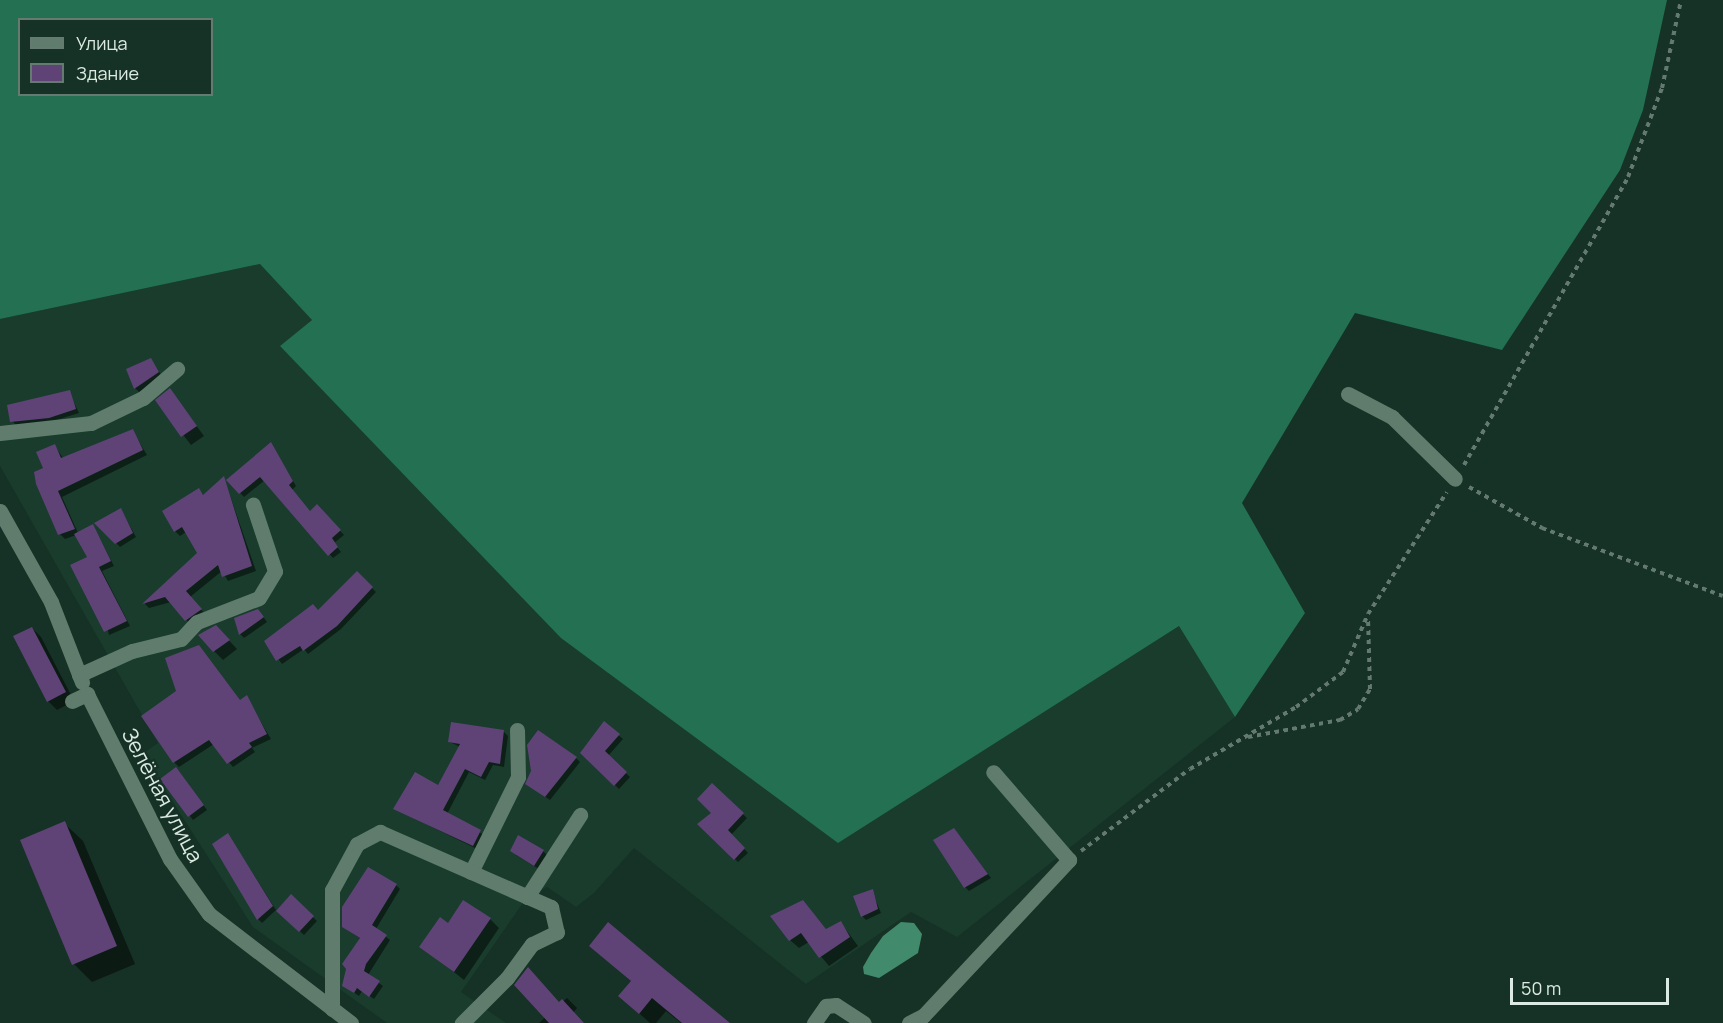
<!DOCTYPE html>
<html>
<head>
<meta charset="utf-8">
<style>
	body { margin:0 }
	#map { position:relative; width:1723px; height:1023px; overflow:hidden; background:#163125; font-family:Manrope,sans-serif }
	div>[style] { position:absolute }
	.built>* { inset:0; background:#193c2d }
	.forest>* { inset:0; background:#237052 }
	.water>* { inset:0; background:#418b6c }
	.shadow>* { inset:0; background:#0007 }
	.building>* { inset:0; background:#5f4377 }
	.path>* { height:4px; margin-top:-2px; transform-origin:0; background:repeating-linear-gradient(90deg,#647a70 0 4.5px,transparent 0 9px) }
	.minor>* { height:15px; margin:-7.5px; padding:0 7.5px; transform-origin:7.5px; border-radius:7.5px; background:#5f7c6d }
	span { translate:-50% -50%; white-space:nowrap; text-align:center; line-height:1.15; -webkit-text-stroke:4.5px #163125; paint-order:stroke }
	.street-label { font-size:21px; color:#dbeae2 }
	.legend { position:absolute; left:18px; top:18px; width:195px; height:78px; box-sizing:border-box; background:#163125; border:2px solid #657b71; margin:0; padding:8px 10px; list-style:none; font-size:18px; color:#dbeae2 }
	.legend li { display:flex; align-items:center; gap:12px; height:30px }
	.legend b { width:30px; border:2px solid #657b71 }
	.scale { position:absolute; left:1510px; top:978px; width:159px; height:27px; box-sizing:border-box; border:3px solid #dbeae2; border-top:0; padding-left:8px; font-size:18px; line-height:21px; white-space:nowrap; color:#dbeae2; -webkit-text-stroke:4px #163125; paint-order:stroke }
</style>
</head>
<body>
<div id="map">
	<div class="built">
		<div style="clip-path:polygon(260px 264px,312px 320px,280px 346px,838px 842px,1179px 626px,1235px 717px,957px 937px,911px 912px,806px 984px,634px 848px,594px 893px,576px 907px,547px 887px,527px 897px,461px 992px,506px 1023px,387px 1023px,253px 927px,142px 754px,158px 743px,0 466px,0 319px)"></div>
	</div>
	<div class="forest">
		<div style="clip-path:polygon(evenodd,0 0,1667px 0,1643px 110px,1620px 170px,1502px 350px,1355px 313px,1242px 503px,1305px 613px,1235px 717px,1179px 626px,838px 843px,561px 638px,280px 346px,312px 320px,260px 264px,0 319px,0 0,20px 20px,212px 20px,212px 94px,20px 94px,20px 20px)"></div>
	</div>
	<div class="water">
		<div style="clip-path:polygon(901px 922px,914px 923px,922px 934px,918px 953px,879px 978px,864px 974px,863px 967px,871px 953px,883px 936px)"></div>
	</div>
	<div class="shadow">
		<div style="clip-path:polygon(151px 360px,162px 376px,139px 392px,135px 388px)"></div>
		<div style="clip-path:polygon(170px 390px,204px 436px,191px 445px,157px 401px)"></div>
		<div style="clip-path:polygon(69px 392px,79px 413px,53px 421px,16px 425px,12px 421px)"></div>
		<div style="clip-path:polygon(132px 430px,147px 455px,62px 497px,78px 533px,93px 525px,114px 566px,102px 571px,130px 626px,109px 635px,89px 558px,76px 535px,65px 539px,60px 534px,45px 469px,54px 445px,63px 458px)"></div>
		<div style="clip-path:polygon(271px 444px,296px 486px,292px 490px,310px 513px,317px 506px,344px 535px,334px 543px,341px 552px,333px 558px,265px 480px,244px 497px,228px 480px)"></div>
		<div style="clip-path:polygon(224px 478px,256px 571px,228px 581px,222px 571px,190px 597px,206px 615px,191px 625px,171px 602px,149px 608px,145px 604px,199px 553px,186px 532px,180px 536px,175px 531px,199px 490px,204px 496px)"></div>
		<div style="clip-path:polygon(121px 510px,136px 537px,120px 547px,97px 523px)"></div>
		<div style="clip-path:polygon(357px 573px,376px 592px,341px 629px,308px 654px,304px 649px,282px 664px,266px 642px,319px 612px)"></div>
		<div style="clip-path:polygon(262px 615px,267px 622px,244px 638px,240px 634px)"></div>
		<div style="clip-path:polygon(32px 628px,41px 637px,74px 701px,57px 710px,48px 701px)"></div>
		<div style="clip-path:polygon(225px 636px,237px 649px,223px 660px,214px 651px)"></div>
		<div style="clip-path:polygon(178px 691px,241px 701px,246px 697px,271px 739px,252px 748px,255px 752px,233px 767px,214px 744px,179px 767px,174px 762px)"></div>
		<div style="clip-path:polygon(604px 723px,623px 739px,608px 756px,630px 777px,619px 789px,582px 753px)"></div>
		<div style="clip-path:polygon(504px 732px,508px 736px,504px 767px,493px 765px,485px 780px,469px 772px,447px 814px,484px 835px,477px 849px,395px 809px,438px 787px,460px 747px,450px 742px)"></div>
		<div style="clip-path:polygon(576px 758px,580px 762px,550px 800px,527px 784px)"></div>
		<div style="clip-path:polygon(180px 773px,207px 810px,193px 820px,162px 779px)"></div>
		<div style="clip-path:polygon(712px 785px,747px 818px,731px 835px,748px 853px,738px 862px,699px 824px,714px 813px)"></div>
		<div style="clip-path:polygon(64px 823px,83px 841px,135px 964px,92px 982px,74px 964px)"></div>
		<div style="clip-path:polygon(958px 834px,991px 878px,969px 891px,965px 887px)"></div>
		<div style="clip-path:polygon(231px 839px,276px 910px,262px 923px,258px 919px)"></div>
		<div style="clip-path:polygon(543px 851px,547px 855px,539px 869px,516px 855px)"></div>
		<div style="clip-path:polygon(396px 885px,400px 889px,376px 929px,390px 940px,368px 975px,383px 986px,374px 999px,362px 991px,359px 996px,343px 985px,361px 939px,343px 927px)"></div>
		<div style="clip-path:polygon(872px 891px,881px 913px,866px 920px,862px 916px)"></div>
		<div style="clip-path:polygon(291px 896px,317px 921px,304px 935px,278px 911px)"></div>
		<div style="clip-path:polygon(803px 902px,827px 930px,841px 923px,858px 946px,829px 966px,809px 942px,799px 948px,790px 940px)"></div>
		<div style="clip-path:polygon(490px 919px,499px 928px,464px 980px,421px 946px,449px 925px)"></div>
		<div style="clip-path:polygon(591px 946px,727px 1023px,681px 1023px,666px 1011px,656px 1023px,650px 1023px,620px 996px,632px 982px)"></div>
		<div style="clip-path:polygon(567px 998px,577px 1008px,573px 1013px,582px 1023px,539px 1023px)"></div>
	</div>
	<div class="building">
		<div style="clip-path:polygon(151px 358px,159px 372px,134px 389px,126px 369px)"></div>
		<div style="clip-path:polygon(170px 388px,197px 426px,181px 437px,155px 400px)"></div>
		<div style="clip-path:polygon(70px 390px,76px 409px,49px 418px,10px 422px,7px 405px)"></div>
		<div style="clip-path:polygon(133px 429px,143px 450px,58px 491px,75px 529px,58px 535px,36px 484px,34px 472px,43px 468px,36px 452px,55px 444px,61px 458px)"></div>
		<div style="clip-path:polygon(271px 442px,293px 481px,289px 485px,310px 511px,317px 504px,341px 530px,332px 538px,338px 547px,328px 556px,260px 477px,239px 494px,226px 480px)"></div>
		<div style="clip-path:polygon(224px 476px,252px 566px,222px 577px,218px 565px,186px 591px,202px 609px,185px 621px,165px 597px,142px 604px,197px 553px,182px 527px,174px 532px,162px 511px,199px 488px,203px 495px)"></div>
		<div style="clip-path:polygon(121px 508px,133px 533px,115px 544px,94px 523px)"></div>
		<div style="clip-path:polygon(93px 524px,111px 561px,99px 567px,127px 621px,104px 632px,70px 565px,87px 557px,74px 534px)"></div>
		<div style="clip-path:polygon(357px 571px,373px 587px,337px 626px,303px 651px,300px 646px,276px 661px,264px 641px,313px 604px,318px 610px)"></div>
		<div style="clip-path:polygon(258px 609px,264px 617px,239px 635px,234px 618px)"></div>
		<div style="clip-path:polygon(216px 625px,230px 640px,213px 652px,198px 635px)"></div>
		<div style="clip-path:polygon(32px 627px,66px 692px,47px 702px,13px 636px)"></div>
		<div style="clip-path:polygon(199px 645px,240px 700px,247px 695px,267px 734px,249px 743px,252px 747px,227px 764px,209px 740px,173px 763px,141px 716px,176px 691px,165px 658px)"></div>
		<div style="clip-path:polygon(604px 721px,620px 734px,605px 751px,627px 772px,614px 786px,580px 753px)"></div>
		<div style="clip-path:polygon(451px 722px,504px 730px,500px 764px,489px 762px,481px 777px,465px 769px,443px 810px,481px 830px,473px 846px,393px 809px,415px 772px,438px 785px,460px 744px,448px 742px)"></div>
		<div style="clip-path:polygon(538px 730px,577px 757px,545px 797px,525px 784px,531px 771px,527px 745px)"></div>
		<div style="clip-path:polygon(176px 767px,204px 805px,188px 817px,160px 779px)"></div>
		<div style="clip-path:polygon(712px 783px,744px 813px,728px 830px,745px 848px,734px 860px,697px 824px,711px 813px,697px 799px)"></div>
		<div style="clip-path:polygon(65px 821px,117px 946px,72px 965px,20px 840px)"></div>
		<div style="clip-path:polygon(954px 828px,988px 874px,964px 888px,933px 840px)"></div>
		<div style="clip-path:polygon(228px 833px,273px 906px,257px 920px,212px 844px)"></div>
		<div style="clip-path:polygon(518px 835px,544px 850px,534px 866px,510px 851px)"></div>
		<div style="clip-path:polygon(368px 867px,397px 884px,372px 925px,387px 935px,366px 964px,364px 971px,380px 981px,369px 997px,357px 988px,354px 993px,342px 986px,346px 969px,342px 964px,360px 938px,342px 927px,342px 907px)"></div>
		<div style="clip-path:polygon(873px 889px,878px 909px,861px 917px,853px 896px)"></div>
		<div style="clip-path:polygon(291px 894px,314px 916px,299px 932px,276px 911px)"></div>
		<div style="clip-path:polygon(463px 900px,491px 918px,454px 972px,419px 947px,440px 917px,448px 923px)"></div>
		<div style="clip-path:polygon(803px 900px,826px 929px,841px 921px,850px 937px,819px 958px,801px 933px,789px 941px,770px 916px)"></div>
		<div style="clip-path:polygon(608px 922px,663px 968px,730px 1023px,682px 1023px,652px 998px,639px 1014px,618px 996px,631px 981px,589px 946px)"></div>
		<div style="clip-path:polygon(528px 967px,559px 1002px,562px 999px,584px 1023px,549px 1023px,514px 985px)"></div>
	</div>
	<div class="path">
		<div style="left:1464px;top:465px;width:331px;rotate:-60.3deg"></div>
		<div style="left:1628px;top:177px;width:95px;rotate:-69.1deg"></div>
		<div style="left:1662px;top:88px;width:90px;rotate:-77.8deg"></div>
		<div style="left:1469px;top:487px;width:84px;rotate:29.3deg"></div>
		<div style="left:1542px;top:528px;width:193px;rotate:20.6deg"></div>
		<div style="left:1248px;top:737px;width:94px;rotate:-10.5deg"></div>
		<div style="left:1340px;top:720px;width:21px;rotate:-31deg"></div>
		<div style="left:1358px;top:709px;width:23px;rotate:-59deg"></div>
		<div style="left:1370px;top:689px;width:71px;rotate:-91.6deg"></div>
		<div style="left:1081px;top:851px;width:136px;rotate:-37deg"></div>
		<div style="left:1190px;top:769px;width:123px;rotate:-30.3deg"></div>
		<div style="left:1296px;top:707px;width:59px;rotate:-36.7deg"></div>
		<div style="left:1343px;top:672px;width:63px;rotate:-66.7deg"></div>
		<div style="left:1368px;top:614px;width:145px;rotate:-57.1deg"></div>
	</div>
	<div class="minor">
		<div style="left:1348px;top:394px;width:50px;rotate:27.6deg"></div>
		<div style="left:1392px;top:417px;width:88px;rotate:44.5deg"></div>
		<div style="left:0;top:433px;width:92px;rotate:-6.3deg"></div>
		<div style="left:91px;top:423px;width:58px;rotate:-25.7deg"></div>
		<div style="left:143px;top:398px;width:45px;rotate:-40.5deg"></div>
		<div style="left:0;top:511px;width:104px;rotate:60.7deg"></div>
		<div style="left:51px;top:602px;width:86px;rotate:68.8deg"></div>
		<div style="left:79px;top:675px;width:58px;rotate:-24.4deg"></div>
		<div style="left:132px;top:651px;width:50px;rotate:-13.8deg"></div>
		<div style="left:181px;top:639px;width:23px;rotate:-47deg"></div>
		<div style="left:197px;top:622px;width:66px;rotate:-21.2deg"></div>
		<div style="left:259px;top:598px;width:31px;rotate:-59deg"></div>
		<div style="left:275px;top:571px;width:70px;rotate:-108.4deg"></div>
		<div style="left:72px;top:701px;width:17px;rotate:-25deg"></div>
		<div style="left:87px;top:694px;width:185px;rotate:63.3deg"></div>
		<div style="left:170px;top:859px;width:67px;rotate:54.7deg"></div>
		<div style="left:209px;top:914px;width:179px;rotate:37.5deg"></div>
		<div style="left:471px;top:872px;width:106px;rotate:-63.7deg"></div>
		<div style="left:518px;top:777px;width:47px;rotate:-91.2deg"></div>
		<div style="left:527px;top:897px;width:98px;rotate:-57.1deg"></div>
		<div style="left:332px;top:1009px;width:119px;rotate:-90deg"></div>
		<div style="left:332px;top:890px;width:52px;rotate:-61.5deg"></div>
		<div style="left:357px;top:844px;width:26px;rotate:-28deg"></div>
		<div style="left:380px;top:832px;width:187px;rotate:23.7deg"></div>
		<div style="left:551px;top:907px;width:26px;rotate:77deg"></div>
		<div style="left:557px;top:932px;width:28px;rotate:154deg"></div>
		<div style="left:532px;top:944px;width:42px;rotate:126.3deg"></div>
		<div style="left:507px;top:978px;width:64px;rotate:135deg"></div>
		<div style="left:814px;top:1023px;width:21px;rotate:-55deg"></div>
		<div style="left:826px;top:1006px;width:10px;rotate:-6deg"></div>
		<div style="left:836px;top:1005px;width:33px;rotate:33deg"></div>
		<div style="left:909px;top:1023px;width:16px;rotate:-27deg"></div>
		<div style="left:923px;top:1016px;width:214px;rotate:-46.9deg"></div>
		<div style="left:1069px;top:860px;width:116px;rotate:-130.8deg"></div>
	</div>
	<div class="street-label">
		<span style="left:163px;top:795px;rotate:62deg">Зелёная улица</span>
	</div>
	<ul class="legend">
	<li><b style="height:8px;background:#5f7c6d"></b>Улица</li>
	<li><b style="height:16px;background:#5f4377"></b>Здание</li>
	</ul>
	<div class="scale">50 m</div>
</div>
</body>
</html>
